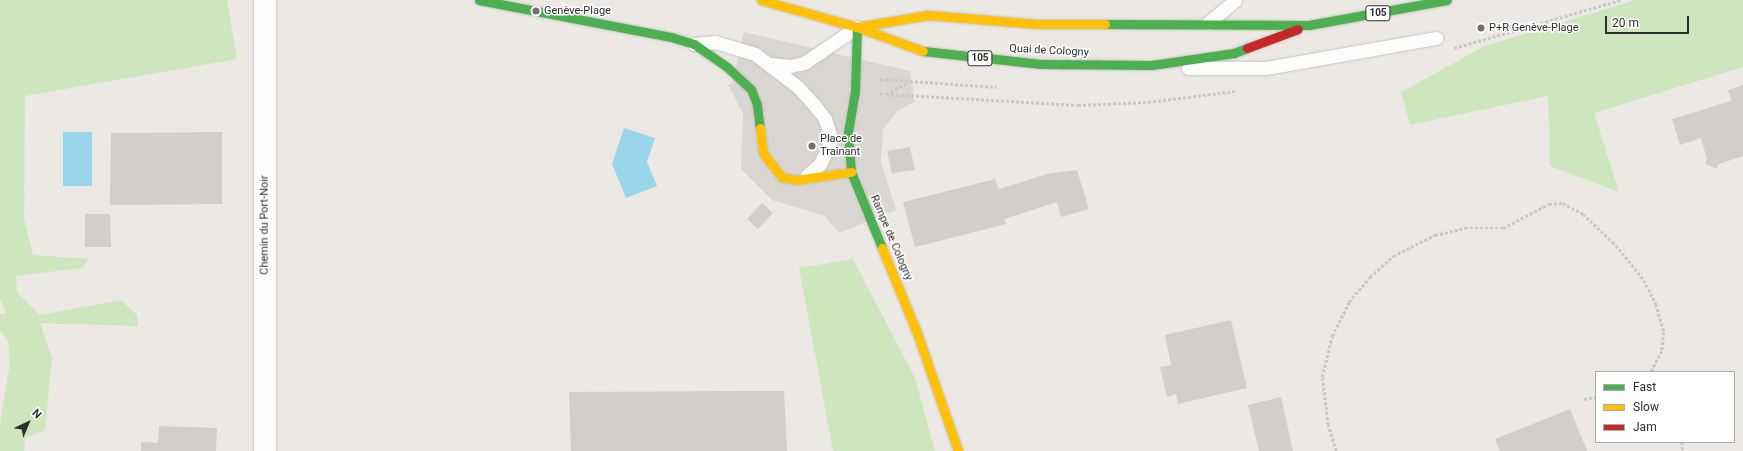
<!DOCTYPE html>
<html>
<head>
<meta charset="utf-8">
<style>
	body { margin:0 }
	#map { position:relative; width:1743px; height:451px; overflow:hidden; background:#ece8e4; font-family:Roboto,sans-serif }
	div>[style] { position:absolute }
	.green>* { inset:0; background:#cee6be }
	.plaza>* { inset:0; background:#dad6d2 }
	.water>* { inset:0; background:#99d6ec }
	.building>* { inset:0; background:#d1cecb }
	.path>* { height:2.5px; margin-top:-1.25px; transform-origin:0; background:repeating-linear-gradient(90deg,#c9c9c8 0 3px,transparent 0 5px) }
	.roads { filter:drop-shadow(0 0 1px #c5c4c5) drop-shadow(0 0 1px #c5c4c5) }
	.lane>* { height:13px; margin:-6.5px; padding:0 6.5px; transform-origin:6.5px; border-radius:6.5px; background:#fcfcfb }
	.street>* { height:22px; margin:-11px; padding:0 11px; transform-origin:11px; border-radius:11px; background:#fcfcfb }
	.fast>* { height:9px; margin:-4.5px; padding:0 4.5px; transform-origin:4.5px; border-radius:4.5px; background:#4caf50 }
	.slow>* { height:9px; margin:-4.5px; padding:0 4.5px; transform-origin:4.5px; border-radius:4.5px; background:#ffc107 }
	.jam>* { height:9px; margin:-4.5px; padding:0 4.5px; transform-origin:4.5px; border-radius:4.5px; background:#c62828 }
	.dots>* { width:11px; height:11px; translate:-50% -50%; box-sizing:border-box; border:2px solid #fff; border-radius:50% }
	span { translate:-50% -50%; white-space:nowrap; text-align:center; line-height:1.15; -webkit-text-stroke:3px #fff; paint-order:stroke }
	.shield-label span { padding:1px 3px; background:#fff; border:1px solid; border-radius:3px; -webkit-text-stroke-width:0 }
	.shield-label { font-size:10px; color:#2e2e2e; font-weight:700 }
	.poi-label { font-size:11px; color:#2e2e2e }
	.left { translate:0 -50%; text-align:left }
	.street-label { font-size:11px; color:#2e2e2e }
	.legend { position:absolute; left:1595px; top:371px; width:140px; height:72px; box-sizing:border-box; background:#fff; border:1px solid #ababab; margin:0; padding:5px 7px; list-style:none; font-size:12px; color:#2e2e2e }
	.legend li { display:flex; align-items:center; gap:8px; height:20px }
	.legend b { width:20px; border:1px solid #ababab }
	.north { position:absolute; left:8px; top:403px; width:40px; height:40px; -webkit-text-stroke:3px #fff; paint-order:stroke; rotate:44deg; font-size:11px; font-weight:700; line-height:16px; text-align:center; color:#2e2e2e }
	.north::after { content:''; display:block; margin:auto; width:14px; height:18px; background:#2e2e2e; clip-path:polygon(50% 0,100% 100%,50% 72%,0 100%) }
	.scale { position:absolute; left:1605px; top:16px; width:84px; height:18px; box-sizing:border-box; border:2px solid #2e2e2e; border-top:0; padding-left:5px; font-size:12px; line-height:14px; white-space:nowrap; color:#2e2e2e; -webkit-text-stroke:3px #fff; paint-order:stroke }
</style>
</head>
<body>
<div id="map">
	<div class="green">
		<div style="clip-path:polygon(0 0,227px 0,237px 59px,25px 96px,24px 219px,33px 255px,89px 259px,82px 268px,16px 276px,17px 292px,40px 315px,121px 300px,137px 315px,138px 326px,40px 323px,52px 358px,45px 430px,25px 439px,24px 451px,0 451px,0 424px,10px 363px,8px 341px,0 330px,0 314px,6px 314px,0 298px)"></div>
		<div style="clip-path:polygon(1636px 0,1743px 0,1743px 67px,1594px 113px,1619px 192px,1550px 166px,1548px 96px,1410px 125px,1401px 92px,1485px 46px)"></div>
		<div style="clip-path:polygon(853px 259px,915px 378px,935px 451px,833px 451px,799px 268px)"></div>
	</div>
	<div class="plaza">
		<div style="clip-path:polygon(744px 32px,910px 71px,915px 102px,897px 111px,883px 130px,881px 162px,896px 210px,839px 233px,825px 216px,772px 200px,741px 169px,743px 113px,728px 85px,732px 83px)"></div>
	</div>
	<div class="water">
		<div style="clip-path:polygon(624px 128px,655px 138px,647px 162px,657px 186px,626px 198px,612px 164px)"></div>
		<div style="clip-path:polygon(63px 132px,92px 132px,92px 186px,63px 186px)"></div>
	</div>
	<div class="building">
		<div style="clip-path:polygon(1743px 85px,1743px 156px,1719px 164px,1716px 169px,1705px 163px,1707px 159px,1701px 138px,1680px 145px,1672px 119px,1731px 101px,1728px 90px)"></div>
		<div style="clip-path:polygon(222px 132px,222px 204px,110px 205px,111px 133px)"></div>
		<div style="clip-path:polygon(910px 147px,915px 170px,892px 173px,887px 151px)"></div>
		<div style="clip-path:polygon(1077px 170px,1089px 209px,1061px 217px,1057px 202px,1004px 219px,1006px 224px,915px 247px,903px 202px,995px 179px,999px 189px,1047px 174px)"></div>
		<div style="clip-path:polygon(762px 203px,773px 213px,758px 229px,747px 219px)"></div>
		<div style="clip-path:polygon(85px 214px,110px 214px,111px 247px,85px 247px)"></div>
		<div style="clip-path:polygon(1231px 320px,1247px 388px,1178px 404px,1176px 394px,1167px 397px,1160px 367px,1171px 365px,1165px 335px)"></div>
		<div style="clip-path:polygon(784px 391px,787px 451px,571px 451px,569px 392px)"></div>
		<div style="clip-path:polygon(1281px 397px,1293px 451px,1259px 451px,1248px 405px)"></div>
		<div style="clip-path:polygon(1570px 409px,1587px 451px,1500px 451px,1495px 439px)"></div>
		<div style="clip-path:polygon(159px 426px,217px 428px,216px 451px,141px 451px,141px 442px,158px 443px)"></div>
	</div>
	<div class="path">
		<div style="left:1454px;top:48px;width:173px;rotate:-16.1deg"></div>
		<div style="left:880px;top:79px;width:117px;rotate:3.9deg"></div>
		<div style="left:880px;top:94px;width:6px"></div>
		<div style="left:886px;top:94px;width:27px;rotate:-27deg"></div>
		<div style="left:886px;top:94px;width:192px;rotate:3.3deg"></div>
		<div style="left:1078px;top:105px;width:70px;rotate:-2.5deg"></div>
		<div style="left:1148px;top:102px;width:88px;rotate:-7.2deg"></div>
		<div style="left:1584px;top:399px;width:12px;rotate:-9deg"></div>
		<div style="left:1682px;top:442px;width:9px;rotate:84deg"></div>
		<div style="left:1336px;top:451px;width:27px;rotate:-107deg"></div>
		<div style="left:1328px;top:425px;width:48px;rotate:-97.1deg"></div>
		<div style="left:1322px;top:377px;width:42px;rotate:-76.3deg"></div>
		<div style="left:1332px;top:336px;width:38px;rotate:-63deg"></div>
		<div style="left:1349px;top:302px;width:33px;rotate:-50deg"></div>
		<div style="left:1370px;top:277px;width:31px;rotate:-42deg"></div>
		<div style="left:1393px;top:256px;width:47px;rotate:-26.6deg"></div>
		<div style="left:1435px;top:235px;width:31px;rotate:-13deg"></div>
		<div style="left:1465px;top:228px;width:38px"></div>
		<div style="left:1503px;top:228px;width:52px;rotate:-27.6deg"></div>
		<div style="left:1549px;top:204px;width:14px;rotate:-4deg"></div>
		<div style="left:1563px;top:203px;width:23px;rotate:29deg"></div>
		<div style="left:1583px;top:214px;width:45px;rotate:43.2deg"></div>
		<div style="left:1616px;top:245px;width:45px;rotate:51.3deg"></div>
		<div style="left:1644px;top:280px;width:27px;rotate:63deg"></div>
		<div style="left:1656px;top:304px;width:29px;rotate:74deg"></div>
		<div style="left:1664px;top:332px;width:19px;rotate:96deg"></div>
		<div style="left:1662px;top:351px;width:24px;rotate:118deg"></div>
	</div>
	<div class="roads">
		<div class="lane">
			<div style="left:1208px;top:23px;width:35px;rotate:-40deg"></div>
			<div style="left:694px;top:44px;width:21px;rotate:-5deg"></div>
			<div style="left:715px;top:42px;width:42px;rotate:16.7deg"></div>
			<div style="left:755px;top:54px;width:54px;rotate:37.5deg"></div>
			<div style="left:798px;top:87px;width:25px;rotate:48deg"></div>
			<div style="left:815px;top:106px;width:16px;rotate:52deg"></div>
			<div style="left:825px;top:119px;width:16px;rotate:72deg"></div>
			<div style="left:830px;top:134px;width:12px;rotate:95deg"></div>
			<div style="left:829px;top:146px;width:20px;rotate:117deg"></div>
			<div style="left:820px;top:164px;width:18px;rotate:139deg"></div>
			<div style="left:771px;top:64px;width:19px;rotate:6deg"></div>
			<div style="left:790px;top:66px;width:14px;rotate:-12deg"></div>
			<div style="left:804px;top:63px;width:64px;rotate:-34.2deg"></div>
			<div style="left:1188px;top:68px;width:78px"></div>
			<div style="left:1266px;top:68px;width:173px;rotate:-10deg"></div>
		</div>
		<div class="street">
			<div style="left:265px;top:0;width:451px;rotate:90deg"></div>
		</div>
		<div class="fast">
			<div style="left:479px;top:0;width:196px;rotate:10.9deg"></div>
			<div style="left:671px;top:37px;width:24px;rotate:17deg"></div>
			<div style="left:694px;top:44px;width:40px;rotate:34.9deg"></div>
			<div style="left:727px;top:67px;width:33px;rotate:43deg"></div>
			<div style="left:751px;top:89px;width:17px;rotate:69deg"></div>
			<div style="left:757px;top:105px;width:23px;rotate:83deg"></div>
			<div style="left:1105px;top:24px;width:204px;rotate:0.3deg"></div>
			<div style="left:1309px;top:25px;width:140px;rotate:-10.3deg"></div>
			<div style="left:857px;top:27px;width:64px;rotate:91.8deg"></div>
			<div style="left:855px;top:91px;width:42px;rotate:99.7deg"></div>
			<div style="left:848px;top:132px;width:40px;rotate:85.7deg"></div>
			<div style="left:851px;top:172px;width:82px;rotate:67.8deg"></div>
			<div style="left:923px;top:51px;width:119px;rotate:6.3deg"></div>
			<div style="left:1041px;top:64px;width:111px;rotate:0.5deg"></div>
			<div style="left:1152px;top:65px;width:83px;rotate:-8.3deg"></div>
			<div style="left:1234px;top:53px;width:14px;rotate:-21deg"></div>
		</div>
		<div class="slow">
			<div style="left:761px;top:0;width:100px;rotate:15.7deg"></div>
			<div style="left:857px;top:27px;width:70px;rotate:20deg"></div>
			<div style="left:857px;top:27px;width:72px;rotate:-9.6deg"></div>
			<div style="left:928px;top:15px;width:110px;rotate:4.7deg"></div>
			<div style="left:1038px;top:24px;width:67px"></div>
			<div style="left:760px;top:128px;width:25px;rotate:83deg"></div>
			<div style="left:763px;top:153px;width:31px;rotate:52deg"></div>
			<div style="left:782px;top:177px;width:14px;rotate:12deg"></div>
			<div style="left:796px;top:180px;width:56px;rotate:-8.3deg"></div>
			<div style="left:882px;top:248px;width:92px;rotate:67.6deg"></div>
			<div style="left:917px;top:333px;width:125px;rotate:70.8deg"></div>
		</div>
		<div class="jam">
			<div style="left:1247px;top:48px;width:54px;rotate:-20.4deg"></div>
		</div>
	</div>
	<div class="dots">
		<div style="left:536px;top:11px;background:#706f6e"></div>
		<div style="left:1481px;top:28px;background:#706f6e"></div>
		<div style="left:812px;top:146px;background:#706f6e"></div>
	</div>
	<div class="shield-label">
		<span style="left:1378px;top:13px">105</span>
		<span style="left:980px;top:58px">105</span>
	</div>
	<div class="poi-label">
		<span class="left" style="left:544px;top:11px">Genève-Plage</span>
		<span class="left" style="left:1489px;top:28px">P+R Genève-Plage</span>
		<span class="left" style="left:820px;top:146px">Place de<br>Traînant</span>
	</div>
	<div class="street-label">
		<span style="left:1049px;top:51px;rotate:3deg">Quai de Cologny</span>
		<span style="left:265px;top:225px;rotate:-90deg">Chemin du Port-Noir</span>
		<span style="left:891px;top:238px;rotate:67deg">Rampe de Cologny</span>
	</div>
	<ul class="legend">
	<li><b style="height:5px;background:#4caf50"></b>Fast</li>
	<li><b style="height:5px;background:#ffc107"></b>Slow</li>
	<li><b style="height:5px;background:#c62828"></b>Jam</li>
	</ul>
	<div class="north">N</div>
	<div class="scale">20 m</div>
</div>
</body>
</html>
